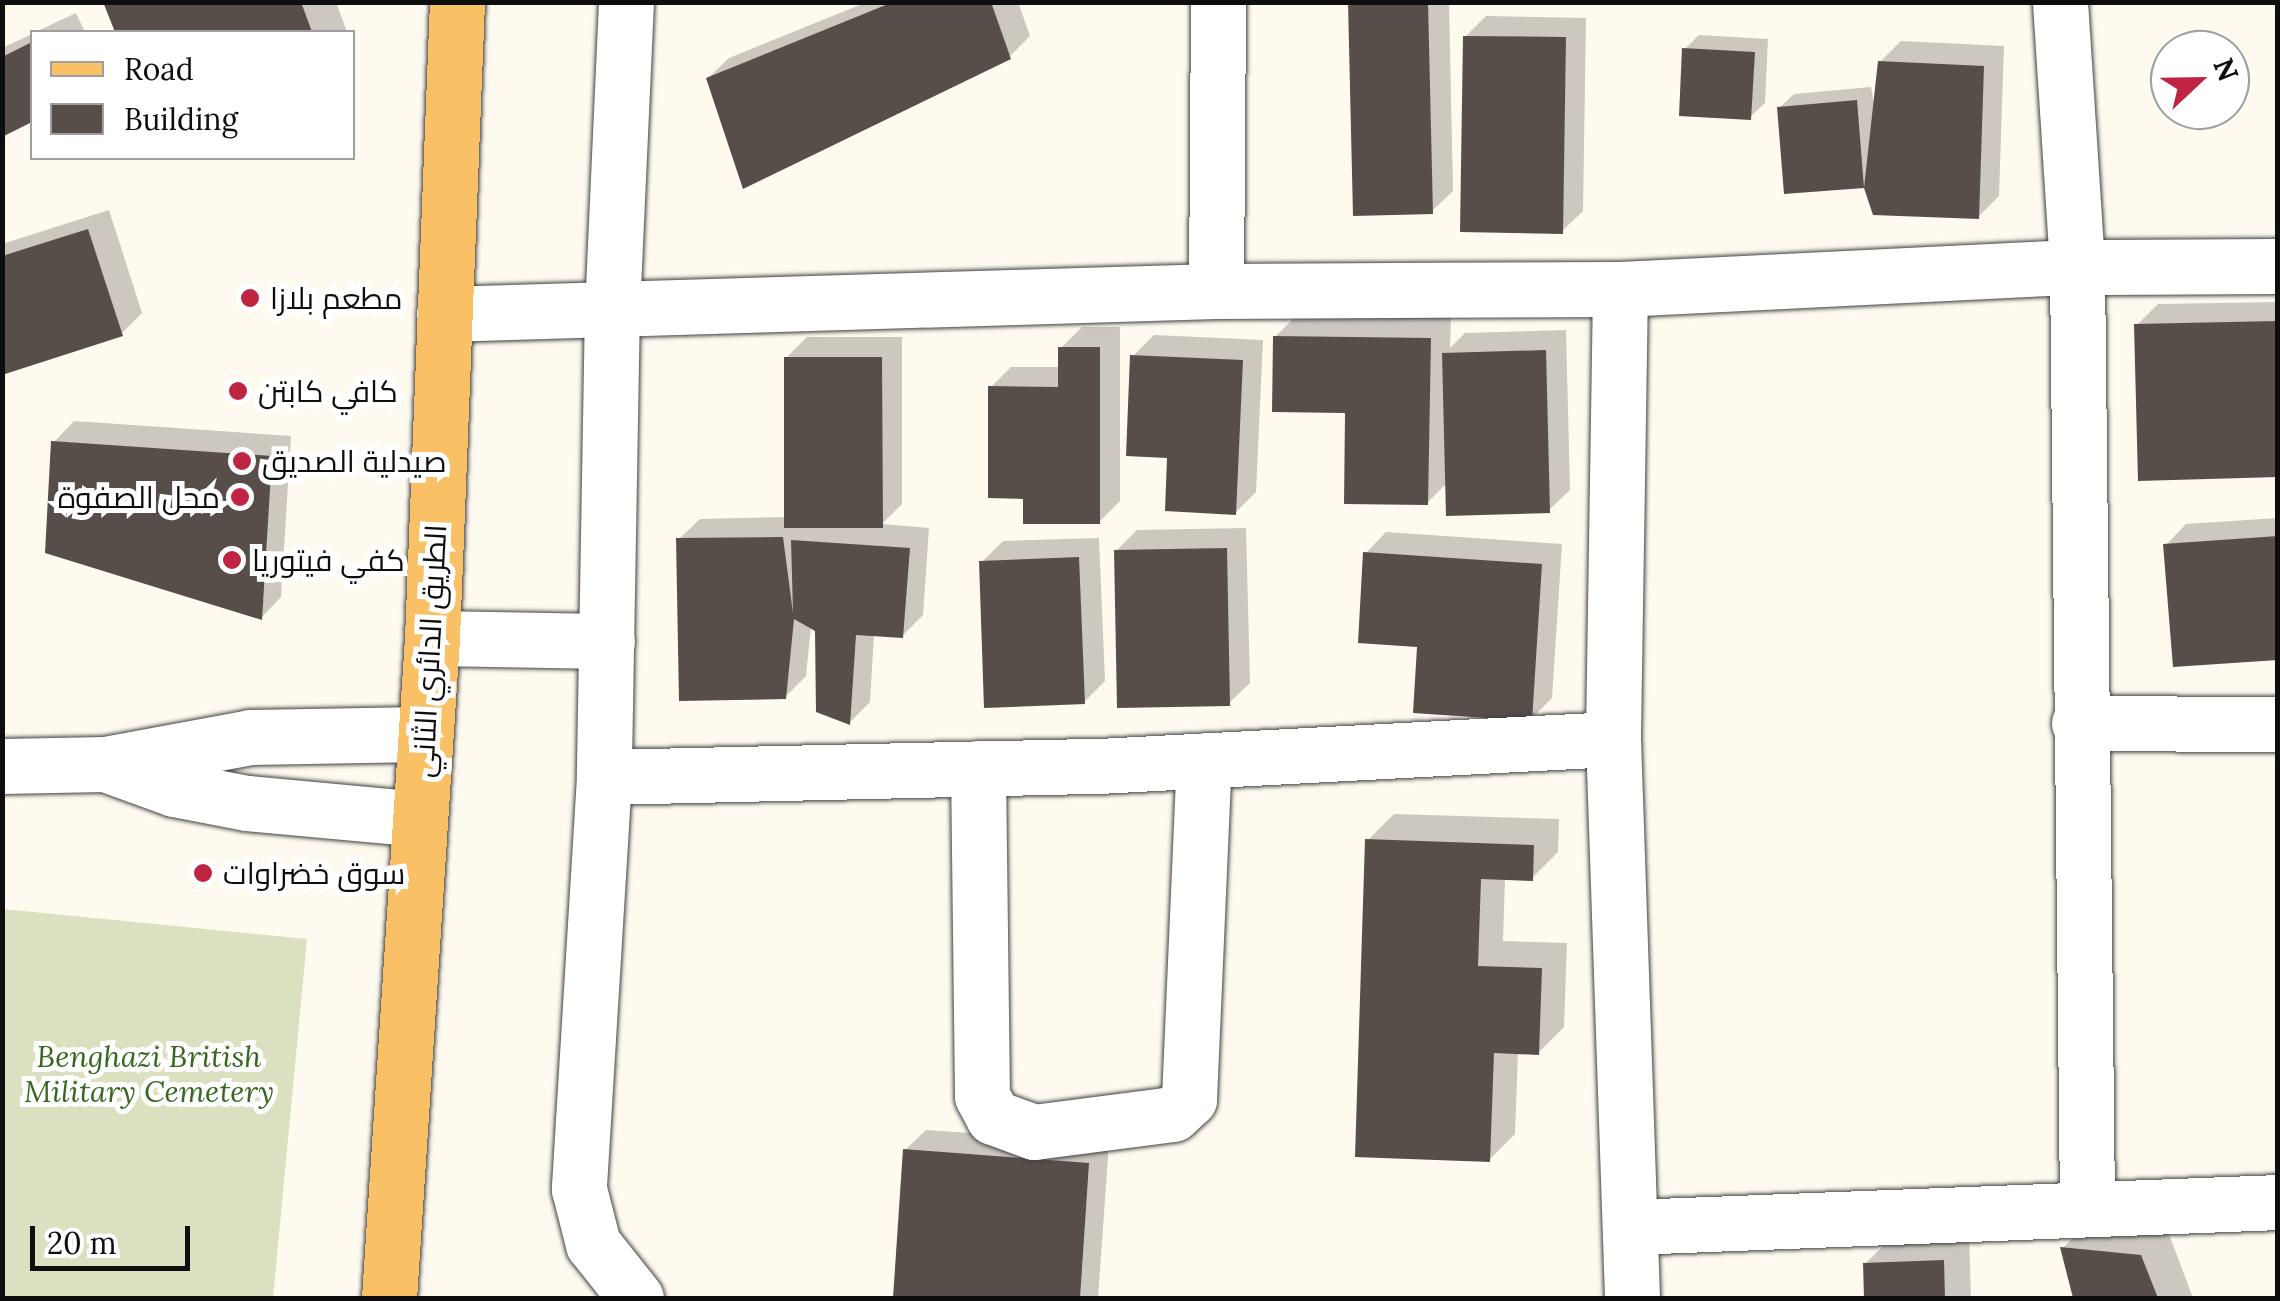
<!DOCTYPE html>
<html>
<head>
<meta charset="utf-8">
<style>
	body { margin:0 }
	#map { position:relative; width:2280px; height:1301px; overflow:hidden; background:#fffaef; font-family:Lora,Cairo,serif }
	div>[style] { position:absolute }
	.cemetery>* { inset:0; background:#dbe1c0 }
	.shadow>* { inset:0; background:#0003 }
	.building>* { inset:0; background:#574e4a }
	.roads { filter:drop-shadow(0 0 2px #414141) drop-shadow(0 0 2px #414141) }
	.street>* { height:55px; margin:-27.5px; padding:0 27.5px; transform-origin:27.5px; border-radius:27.5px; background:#fff }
	.primary>* { height:55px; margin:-27.5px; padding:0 27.5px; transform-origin:27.5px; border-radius:27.5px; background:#f9c066 }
	.dots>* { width:28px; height:28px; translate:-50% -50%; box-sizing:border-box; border:5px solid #fff; border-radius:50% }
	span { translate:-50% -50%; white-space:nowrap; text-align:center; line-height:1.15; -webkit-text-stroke:10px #fff; paint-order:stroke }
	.poi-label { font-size:30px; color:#0e0e0e }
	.left { translate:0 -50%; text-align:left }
	.right { translate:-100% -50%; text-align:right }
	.street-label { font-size:30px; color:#0e0e0e }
	.park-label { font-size:30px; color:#37671e; font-style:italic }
	.frame { position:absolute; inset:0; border:5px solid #0e0e0e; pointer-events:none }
	.legend { position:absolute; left:30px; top:30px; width:325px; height:130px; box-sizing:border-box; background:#fff; border:2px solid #9f9f9f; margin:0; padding:12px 18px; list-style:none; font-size:30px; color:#0e0e0e }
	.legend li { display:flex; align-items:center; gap:20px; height:50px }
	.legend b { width:50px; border:2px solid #9f9f9f }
	.north { position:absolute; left:2150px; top:30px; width:100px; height:100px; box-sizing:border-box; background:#fff; border:2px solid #9f9f9f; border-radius:50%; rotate:68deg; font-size:28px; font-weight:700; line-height:40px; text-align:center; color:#0e0e0e }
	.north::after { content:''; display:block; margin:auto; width:35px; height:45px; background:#bf2542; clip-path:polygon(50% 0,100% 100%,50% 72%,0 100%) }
	.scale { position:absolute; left:30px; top:1226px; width:160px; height:45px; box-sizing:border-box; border:5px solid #0e0e0e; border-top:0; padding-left:12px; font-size:30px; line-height:35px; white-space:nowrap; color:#0e0e0e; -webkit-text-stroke:8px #fff; paint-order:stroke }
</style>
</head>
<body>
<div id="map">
	<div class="cemetery">
		<div style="clip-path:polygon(3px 909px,307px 939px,273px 1298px,3px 1298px)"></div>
	</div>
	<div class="shadow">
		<div style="clip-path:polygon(106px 2px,336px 2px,347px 32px,117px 32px)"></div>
		<div style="clip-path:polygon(867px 2px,1018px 2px,1030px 36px,1009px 57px,708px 78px,729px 58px)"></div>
		<div style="clip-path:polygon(1350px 2px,1449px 2px,1453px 191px,1432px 211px)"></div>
		<div style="clip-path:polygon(76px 13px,85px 32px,35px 32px)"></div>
		<div style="clip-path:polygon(1486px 16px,1586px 18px,1583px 211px,1562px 231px,1465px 37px)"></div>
		<div style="clip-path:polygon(32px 34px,32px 119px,2px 134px,2px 48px)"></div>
		<div style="clip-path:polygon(1699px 35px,1768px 39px,1765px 103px,1750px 117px,1685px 49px)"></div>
		<div style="clip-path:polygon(1901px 41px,2004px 46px,1999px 196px,1978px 217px,1866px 186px,1787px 192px,1779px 108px,1794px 94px,1871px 87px,1875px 109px,1880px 62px)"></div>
		<div style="clip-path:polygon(109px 210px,142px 313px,121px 334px,2px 373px,2px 244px)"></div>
		<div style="clip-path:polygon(2278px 302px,2278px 475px,2137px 325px,2158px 304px)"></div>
		<div style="clip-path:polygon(1296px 316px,1451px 318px,1450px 348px,1465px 333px,1566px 330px,1570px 490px,1549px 510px,1448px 482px,1427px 503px,1275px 337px)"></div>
		<div style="clip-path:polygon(1082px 327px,1120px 327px,1120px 501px,1099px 522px,1026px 496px,991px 387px,1011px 367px,1061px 367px,1061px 348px)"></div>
		<div style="clip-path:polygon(1154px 335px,1263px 340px,1256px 492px,1235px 513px,1170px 455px,1133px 356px)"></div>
		<div style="clip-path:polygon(807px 337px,902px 337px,902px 504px,882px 524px,929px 528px,923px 615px,902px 636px,874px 634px,870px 702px,850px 722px,818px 629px,811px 626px,806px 676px,785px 697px,679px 539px,700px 519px,786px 517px,786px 358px)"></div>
		<div style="clip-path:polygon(74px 421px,291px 436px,281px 597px,261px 618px,54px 442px)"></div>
		<div style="clip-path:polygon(2278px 518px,2278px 657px,2166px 545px,2186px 524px)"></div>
		<div style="clip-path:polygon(1246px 528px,1250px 683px,1229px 703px,1116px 551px,1137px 530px)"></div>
		<div style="clip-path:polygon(1386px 532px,1562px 544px,1552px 698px,1531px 719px,1419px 644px,1366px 553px)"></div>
		<div style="clip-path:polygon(1099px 538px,1105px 681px,1084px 702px,982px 562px,1003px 541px)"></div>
		<div style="clip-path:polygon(1394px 814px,1559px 819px,1558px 852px,1532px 878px,1505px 877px,1503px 941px,1567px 943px,1564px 1027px,1538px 1053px,1518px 1052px,1515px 1134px,1489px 1160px,1368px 840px)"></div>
		<div style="clip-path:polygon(926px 1130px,1109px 1143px,1098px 1298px,895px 1298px,905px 1150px)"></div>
		<div style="clip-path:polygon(2089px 1222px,2167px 1229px,2193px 1298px,2076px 1298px,2063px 1248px)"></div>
		<div style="clip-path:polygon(1969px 1235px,1971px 1298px,1866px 1298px,1865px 1264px,1891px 1238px)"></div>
	</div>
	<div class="building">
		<div style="clip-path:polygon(103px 2px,301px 2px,312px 32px,115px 32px)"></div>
		<div style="clip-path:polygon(893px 2px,991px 2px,1011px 59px,743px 189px,706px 78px)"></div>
		<div style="clip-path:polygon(1348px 2px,1428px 2px,1433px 214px,1353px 216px)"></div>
		<div style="clip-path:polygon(1463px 36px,1566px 37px,1563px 234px,1460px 232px)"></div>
		<div style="clip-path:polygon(32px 42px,32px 122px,2px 137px,2px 57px)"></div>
		<div style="clip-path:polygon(1682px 48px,1755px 52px,1751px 120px,1679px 116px)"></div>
		<div style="clip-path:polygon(1878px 61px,1984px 66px,1979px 219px,1873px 215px,1864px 188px)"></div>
		<div style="clip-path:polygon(1857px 100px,1864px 188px,1784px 194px,1777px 107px)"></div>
		<div style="clip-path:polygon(88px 229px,123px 336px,2px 375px,2px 256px)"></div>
		<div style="clip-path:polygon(2278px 321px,2278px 477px,2138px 481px,2134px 324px)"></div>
		<div style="clip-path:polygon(1273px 336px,1431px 338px,1428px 505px,1344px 504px,1345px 413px,1272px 412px)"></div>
		<div style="clip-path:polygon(1058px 347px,1100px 347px,1100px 524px,1023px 524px,1023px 499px,988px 498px,988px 386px,1058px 387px)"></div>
		<div style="clip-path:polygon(1546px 350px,1550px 513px,1446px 516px,1442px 353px)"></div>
		<div style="clip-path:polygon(1130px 355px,1243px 360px,1236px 515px,1165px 511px,1167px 458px,1126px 456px)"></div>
		<div style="clip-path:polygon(784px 357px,882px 357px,883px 528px,784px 528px)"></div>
		<div style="clip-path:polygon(51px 441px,272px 456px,262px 620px,45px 553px)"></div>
		<div style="clip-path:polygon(2278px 536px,2278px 660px,2173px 667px,2163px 544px)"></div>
		<div style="clip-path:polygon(783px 537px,793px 613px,791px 540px,910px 548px,903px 638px,856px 635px,850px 725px,816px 712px,815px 631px,794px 619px,786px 699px,679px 701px,676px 538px)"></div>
		<div style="clip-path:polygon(1227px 548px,1230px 706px,1117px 708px,1114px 550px)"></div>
		<div style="clip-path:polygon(1363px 552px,1542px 564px,1532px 721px,1413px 713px,1417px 647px,1358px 643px)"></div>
		<div style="clip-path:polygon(1079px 557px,1085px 704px,984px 708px,979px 561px)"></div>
		<div style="clip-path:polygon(1365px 839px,1534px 845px,1533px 881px,1481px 879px,1478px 966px,1542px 968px,1539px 1055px,1494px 1053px,1490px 1162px,1355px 1157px)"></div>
		<div style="clip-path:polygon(903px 1149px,1089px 1163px,1080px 1298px,893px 1298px)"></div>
		<div style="clip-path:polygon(2060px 1247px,2141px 1255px,2158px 1298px,2073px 1298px)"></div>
		<div style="clip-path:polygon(1944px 1260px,1945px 1298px,1864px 1298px,1863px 1263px)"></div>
	</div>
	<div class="roads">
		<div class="street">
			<div style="left:626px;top:2px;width:304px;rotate:92.6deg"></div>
			<div style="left:612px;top:306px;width:471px;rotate:91deg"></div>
			<div style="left:604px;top:777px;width:413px;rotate:93.5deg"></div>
			<div style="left:579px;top:1189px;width:57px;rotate:75.7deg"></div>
			<div style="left:593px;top:1244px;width:69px;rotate:51.5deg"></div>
			<div style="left:2060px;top:2px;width:266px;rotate:86.3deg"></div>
			<div style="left:2077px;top:267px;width:939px;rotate:89.39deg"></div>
			<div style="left:1620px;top:289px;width:450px;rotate:90.9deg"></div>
			<div style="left:1613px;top:739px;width:559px;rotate:88.05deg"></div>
			<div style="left:1216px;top:291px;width:289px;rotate:-89.6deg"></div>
			<div style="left:444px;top:314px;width:772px;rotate:-1.71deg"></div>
			<div style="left:1216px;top:291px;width:404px;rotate:-0.3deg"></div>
			<div style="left:1620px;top:289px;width:458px;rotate:-2.8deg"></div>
			<div style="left:2077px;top:267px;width:201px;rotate:-0.3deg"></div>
			<div style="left:432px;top:638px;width:175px;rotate:1deg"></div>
			<div style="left:2079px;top:723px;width:199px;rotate:0.3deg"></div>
			<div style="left:105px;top:764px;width:73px;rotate:19.9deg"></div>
			<div style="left:174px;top:789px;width:74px;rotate:10.9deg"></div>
			<div style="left:247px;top:803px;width:173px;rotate:5.3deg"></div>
			<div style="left:2px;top:766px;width:103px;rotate:-1.1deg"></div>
			<div style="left:105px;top:764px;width:147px;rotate:-10.5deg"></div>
			<div style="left:250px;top:737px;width:173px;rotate:-1deg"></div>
			<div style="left:978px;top:768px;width:328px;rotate:89.3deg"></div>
			<div style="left:982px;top:1096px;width:24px;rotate:62deg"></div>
			<div style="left:993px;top:1117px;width:44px;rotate:20.1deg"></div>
			<div style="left:1034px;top:1132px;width:140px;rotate:-7.4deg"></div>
			<div style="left:1173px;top:1114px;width:22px;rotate:-43deg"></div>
			<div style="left:1189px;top:1099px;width:339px;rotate:-87.5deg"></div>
			<div style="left:604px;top:777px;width:495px;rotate:-1.3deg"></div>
			<div style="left:1099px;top:766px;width:515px;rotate:-3.01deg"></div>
			<div style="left:1631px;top:1227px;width:647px;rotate:-2.21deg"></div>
		</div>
		<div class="primary">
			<div style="left:389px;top:1298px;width:661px;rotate:-86.27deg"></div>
			<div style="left:432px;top:638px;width:636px;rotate:-87.75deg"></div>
		</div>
	</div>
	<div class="dots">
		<div style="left:250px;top:298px;background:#bf2542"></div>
		<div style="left:238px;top:391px;background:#bf2542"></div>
		<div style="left:242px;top:461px;background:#bf2542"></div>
		<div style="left:240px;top:497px;background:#bf2542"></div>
		<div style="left:232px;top:560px;background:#bf2542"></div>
		<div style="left:203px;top:873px;background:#bf2542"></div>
	</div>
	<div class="poi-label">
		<span class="left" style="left:270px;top:298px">مطعم بلازا</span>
		<span class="left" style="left:258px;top:391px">كافي كابتن</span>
		<span class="left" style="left:262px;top:461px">صيدلية الصديق</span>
		<span class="right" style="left:220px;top:497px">محل الصفوة</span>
		<span class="left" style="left:252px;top:560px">كفي فيتوريا</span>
		<span class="left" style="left:223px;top:873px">سوق خضراوات</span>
	</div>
	<div class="street-label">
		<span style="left:429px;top:651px;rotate:-87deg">الطريق الدائري الثاني</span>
	</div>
	<div class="park-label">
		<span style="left:149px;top:1073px">Benghazi British<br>Military Cemetery</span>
	</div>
	<div class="frame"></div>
	<ul class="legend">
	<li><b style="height:12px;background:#f9c066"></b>Road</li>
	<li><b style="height:28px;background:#574e4a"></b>Building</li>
	</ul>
	<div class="north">N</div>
	<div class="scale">20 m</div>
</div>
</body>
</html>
